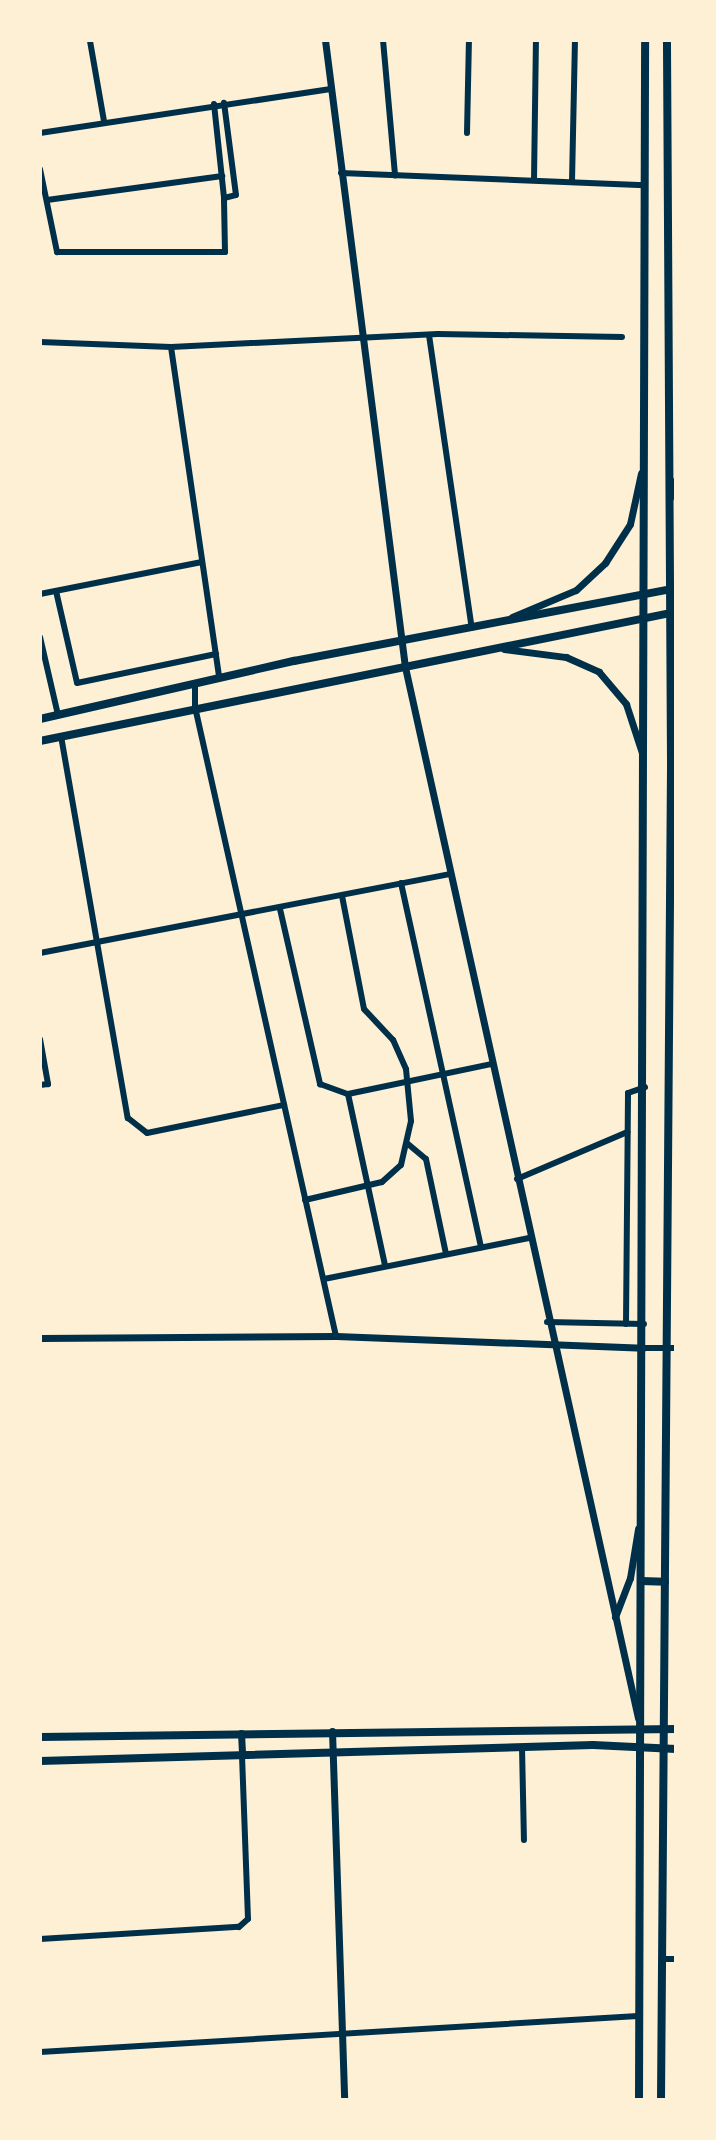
<!DOCTYPE html>
<html>
<head>
<meta charset="utf-8">
<style>
	body { margin:0 }
	#map { position:relative; width:716px; height:2140px; overflow:hidden; background:#fdf0d5; font-family:"IBM Plex Serif",serif }
	div>[style] { position:absolute }
	.minor>* { height:6px; margin:-3px; padding:0 3px; transform-origin:3px; border-radius:3px; background:#003049 }
	.tertiary>* { height:7px; margin:-3.5px; padding:0 3.5px; transform-origin:3.5px; border-radius:3.5px; background:#003049 }
	.secondary>* { height:8px; margin:-4px; padding:0 4px; transform-origin:4px; border-radius:4px; background:#003049 }
	span { translate:-50% -50%; white-space:nowrap; text-align:center; line-height:1.15; -webkit-text-stroke:6px #fdf0d5; paint-order:stroke }
	.frame { position:absolute; inset:0; border:42px solid #fdf0d5; pointer-events:none }
</style>
</head>
<body>
<div id="map">
	<div class="minor">
		<div style="left:383px;top:40px;width:136px;rotate:84.9deg"></div>
		<div style="left:90px;top:41px;width:81px;rotate:80.1deg"></div>
		<div style="left:214px;top:104px;width:95px;rotate:83.9deg"></div>
		<div style="left:40px;top:133px;width:294px;rotate:-8.6deg"></div>
		<div style="left:467px;top:133px;width:93px;rotate:-88.8deg"></div>
		<div style="left:40px;top:169px;width:85px;rotate:78.4deg"></div>
		<div style="left:57px;top:252px;width:168px"></div>
		<div style="left:225px;top:252px;width:54px;rotate:-91.1deg"></div>
		<div style="left:224px;top:198px;width:12px;rotate:-14deg"></div>
		<div style="left:236px;top:195px;width:93px;rotate:-97.4deg"></div>
		<div style="left:341px;top:173px;width:304px;rotate:2.3deg"></div>
		<div style="left:534px;top:180px;width:140px;rotate:-89.2deg"></div>
		<div style="left:572px;top:182px;width:142px;rotate:-88.8deg"></div>
		<div style="left:47px;top:200px;width:177px;rotate:-7.8deg"></div>
		<div style="left:429px;top:335px;width:296px;rotate:81.7deg"></div>
		<div style="left:40px;top:342px;width:131px;rotate:2.2deg"></div>
		<div style="left:171px;top:347px;width:267px;rotate:-2.8deg"></div>
		<div style="left:438px;top:334px;width:184px;rotate:0.9deg"></div>
		<div style="left:171px;top:347px;width:333px;rotate:81.7deg"></div>
		<div style="left:56px;top:591px;width:94px;rotate:77.1deg"></div>
		<div style="left:77px;top:683px;width:142px;rotate:-11.8deg"></div>
		<div style="left:40px;top:594px;width:165px;rotate:-11.2deg"></div>
		<div style="left:40px;top:637px;width:80px;rotate:77deg"></div>
		<div style="left:195px;top:683px;width:24px;rotate:90deg"></div>
		<div style="left:195px;top:707px;width:645px;rotate:77.37deg"></div>
		<div style="left:61px;top:736px;width:388px;rotate:80.1deg"></div>
		<div style="left:128px;top:1118px;width:24px;rotate:38deg"></div>
		<div style="left:147px;top:1133px;width:140px;rotate:-11.6deg"></div>
		<div style="left:401px;top:883px;width:373px;rotate:77.6deg"></div>
		<div style="left:280px;top:909px;width:180px;rotate:77.1deg"></div>
		<div style="left:320px;top:1084px;width:30px;rotate:20deg"></div>
		<div style="left:348px;top:1094px;width:175px;rotate:77.8deg"></div>
		<div style="left:40px;top:953px;width:417px;rotate:-10.9deg"></div>
		<div style="left:40px;top:1039px;width:46px;rotate:79.9deg"></div>
		<div style="left:48px;top:1084px;width:8px;rotate:173deg"></div>
		<div style="left:348px;top:1094px;width:146px;rotate:-11.8deg"></div>
		<div style="left:408px;top:1144px;width:23px;rotate:40deg"></div>
		<div style="left:426px;top:1159px;width:97px;rotate:78.1deg"></div>
		<div style="left:517px;top:1179px;width:120px;rotate:-23.1deg"></div>
		<div style="left:305px;top:1200px;width:79px;rotate:-13.2deg"></div>
		<div style="left:382px;top:1182px;width:25px;rotate:-42deg"></div>
		<div style="left:401px;top:1165px;width:45px;rotate:-77.2deg"></div>
		<div style="left:411px;top:1121px;width:52px;rotate:-95.5deg"></div>
		<div style="left:406px;top:1069px;width:32px;rotate:-114deg"></div>
		<div style="left:393px;top:1040px;width:42px;rotate:-133.1deg"></div>
		<div style="left:364px;top:1009px;width:115px;rotate:-101deg"></div>
		<div style="left:324px;top:1279px;width:209px;rotate:-11.3deg"></div>
		<div style="left:547px;top:1322px;width:97px;rotate:1.2deg"></div>
		<div style="left:626px;top:1324px;width:231px;rotate:-89.5deg"></div>
		<div style="left:628px;top:1093px;width:18px;rotate:-19deg"></div>
		<div style="left:643px;top:1348px;width:33px"></div>
		<div style="left:522px;top:1747px;width:93px;rotate:88.8deg"></div>
		<div style="left:40px;top:1939px;width:199px;rotate:-3.5deg"></div>
		<div style="left:239px;top:1927px;width:12px;rotate:-42deg"></div>
		<div style="left:248px;top:1919px;width:164px;rotate:-92.1deg"></div>
		<div style="left:663px;top:1959px;width:13px"></div>
		<div style="left:40px;top:2052px;width:599px;rotate:-3.45deg"></div>
	</div>
	<div class="tertiary">
		<div style="left:325px;top:40px;width:632px;rotate:82.73deg"></div>
		<div style="left:405px;top:667px;width:1077px;rotate:77.5deg"></div>
		<div style="left:672px;top:481px;width:17px;rotate:77deg"></div>
		<div style="left:512px;top:617px;width:69px;rotate:-22.9deg"></div>
		<div style="left:576px;top:590px;width:40px;rotate:-43deg"></div>
		<div style="left:605px;top:563px;width:46px;rotate:-57.3deg"></div>
		<div style="left:630px;top:524px;width:52px;rotate:-77.8deg"></div>
		<div style="left:504px;top:649px;width:63px;rotate:7.4deg"></div>
		<div style="left:566px;top:657px;width:36px;rotate:24deg"></div>
		<div style="left:599px;top:672px;width:42px;rotate:49.8deg"></div>
		<div style="left:626px;top:704px;width:52px;rotate:71.9deg"></div>
		<div style="left:673px;top:748px;width:15px;rotate:-79deg"></div>
		<div style="left:40px;top:1338px;width:296px;rotate:-0.4deg"></div>
		<div style="left:336px;top:1336px;width:307px;rotate:2.2deg"></div>
		<div style="left:615px;top:1617px;width:42px;rotate:-69deg"></div>
		<div style="left:630px;top:1578px;width:50px;rotate:-80.7deg"></div>
		<div style="left:332px;top:1731px;width:369px;rotate:88.1deg"></div>
		<div style="left:241px;top:1733px;width:22px;rotate:87deg"></div>
	</div>
	<div class="secondary">
		<div style="left:40px;top:719px;width:261px;rotate:-12.9deg"></div>
		<div style="left:294px;top:661px;width:389px;rotate:-10.8deg"></div>
		<div style="left:40px;top:741px;width:649px;rotate:-11.47deg"></div>
		<div style="left:641px;top:1581px;width:24px;rotate:2deg"></div>
		<div style="left:40px;top:1737px;width:636px;rotate:-0.72deg"></div>
		<div style="left:40px;top:1761px;width:553px;rotate:-1.66deg"></div>
		<div style="left:593px;top:1745px;width:83px;rotate:2.8deg"></div>
		<div style="left:639px;top:2100px;width:2060px;rotate:-89.83deg"></div>
		<div style="left:661px;top:2100px;width:1338px;rotate:-89.57deg"></div>
		<div style="left:671px;top:762px;width:722px;rotate:-90.32deg"></div>
	</div>
	<div class="frame"></div>
</div>
</body>
</html>
